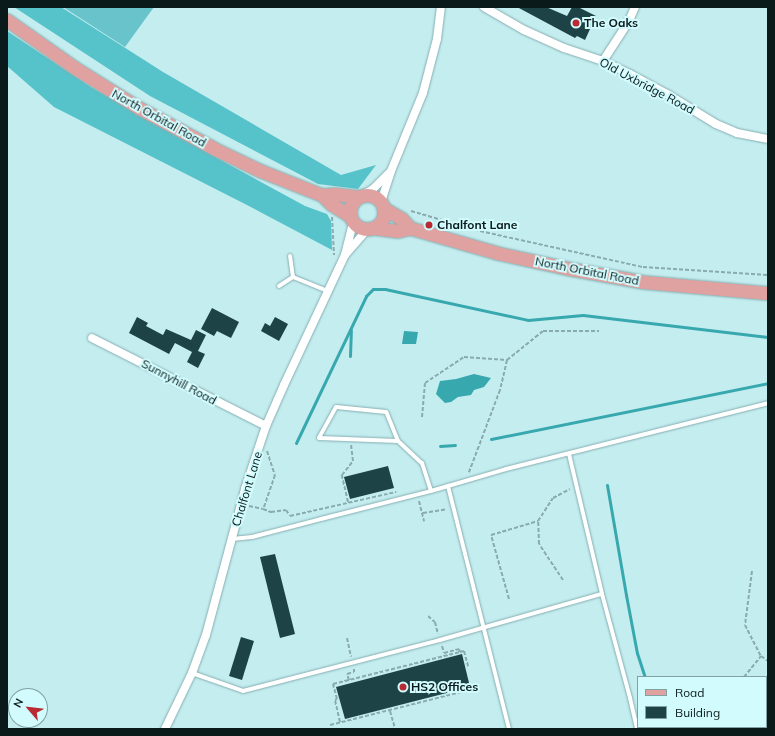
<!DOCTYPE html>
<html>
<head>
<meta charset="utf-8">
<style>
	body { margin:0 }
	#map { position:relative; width:775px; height:736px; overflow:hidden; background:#c4edf0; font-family:Mulish,sans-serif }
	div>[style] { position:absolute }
	.green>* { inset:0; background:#68c4ca }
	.forest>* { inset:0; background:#56c2c9 }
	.water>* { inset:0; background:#38a8af }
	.stream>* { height:3px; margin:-1.5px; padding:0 1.5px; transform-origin:1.5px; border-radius:1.5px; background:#38a8af }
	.building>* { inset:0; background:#1e4346 }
	.path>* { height:2px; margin-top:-1px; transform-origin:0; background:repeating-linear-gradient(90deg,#89abad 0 4px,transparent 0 6px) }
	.roads { filter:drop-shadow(0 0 1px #86aeb1) drop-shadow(0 0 1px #86aeb1) }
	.service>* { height:4px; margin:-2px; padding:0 2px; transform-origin:2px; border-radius:2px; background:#fff }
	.minor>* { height:8px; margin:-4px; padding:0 4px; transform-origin:4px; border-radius:4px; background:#fff }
	.primary>* { height:13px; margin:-6.5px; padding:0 6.5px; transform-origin:6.5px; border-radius:6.5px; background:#e0a2a0 }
	.primary>.ring { margin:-6.5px; padding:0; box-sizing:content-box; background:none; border:13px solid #e0a2a0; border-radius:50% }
	.dots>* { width:11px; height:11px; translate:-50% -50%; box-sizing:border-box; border:2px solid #d1fbfd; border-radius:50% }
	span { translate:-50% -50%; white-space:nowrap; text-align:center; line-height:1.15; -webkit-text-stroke:4px #d1fbfd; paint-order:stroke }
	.poi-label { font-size:12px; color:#0a1a1b; font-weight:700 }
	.left { translate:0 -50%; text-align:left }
	.street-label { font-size:12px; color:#0a1a1b }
	.frame { position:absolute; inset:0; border:8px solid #0a1a1b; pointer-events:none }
	.legend { position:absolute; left:637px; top:676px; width:130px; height:52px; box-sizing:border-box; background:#d1fbfd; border:1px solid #81a1a3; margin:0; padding:5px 7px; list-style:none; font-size:12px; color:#0a1a1b }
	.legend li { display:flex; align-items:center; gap:8px; height:20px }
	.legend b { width:20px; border:1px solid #81a1a3 }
	.north { position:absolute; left:8px; top:688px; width:40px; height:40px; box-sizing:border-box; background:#d1fbfd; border:1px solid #81a1a3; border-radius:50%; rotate:298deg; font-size:11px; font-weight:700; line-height:16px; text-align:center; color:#0a1a1b }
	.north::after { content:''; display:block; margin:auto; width:14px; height:18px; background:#ba2a32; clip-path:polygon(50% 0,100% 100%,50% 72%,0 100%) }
</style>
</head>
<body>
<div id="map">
	<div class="green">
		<div style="clip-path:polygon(63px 7px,154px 7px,125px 47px)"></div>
	</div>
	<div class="forest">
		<div style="clip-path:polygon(14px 7px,61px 7px,163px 72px,341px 175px,376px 165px,358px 189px,318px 184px,150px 96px)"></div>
		<div style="clip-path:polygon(7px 31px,91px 87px,153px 123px,305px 206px,327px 214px,331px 221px,332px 250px,245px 204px,54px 107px,7px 66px)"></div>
	</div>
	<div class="water">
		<div style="clip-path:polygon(404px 331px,418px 332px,416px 344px,402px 344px)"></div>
		<div style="clip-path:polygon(474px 374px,491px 378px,484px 387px,474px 390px,471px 395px,458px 397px,451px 402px,445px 403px,436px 394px,440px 381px,456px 379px)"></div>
	</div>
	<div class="stream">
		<div style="left:350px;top:356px;width:26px;rotate:-88deg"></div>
		<div style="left:491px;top:439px;width:283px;rotate:-11.4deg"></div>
		<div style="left:296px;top:443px;width:163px;rotate:-64.5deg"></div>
		<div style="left:366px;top:296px;width:10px;rotate:-45deg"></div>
		<div style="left:373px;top:289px;width:12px"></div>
		<div style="left:385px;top:289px;width:146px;rotate:12.2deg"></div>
		<div style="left:528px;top:320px;width:55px;rotate:-5.2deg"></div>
		<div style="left:583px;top:315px;width:186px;rotate:6.8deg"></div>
		<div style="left:440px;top:446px;width:15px;rotate:-4deg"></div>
		<div style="left:607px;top:485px;width:112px;rotate:80.2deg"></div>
		<div style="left:626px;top:595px;width:59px;rotate:79.3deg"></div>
		<div style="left:637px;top:653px;width:25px;rotate:72deg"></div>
		<div style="left:766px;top:714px;width:2px"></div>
		<div style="left:685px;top:727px;width:8px;rotate:14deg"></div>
		<div style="left:713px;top:729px;width:18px;rotate:-6deg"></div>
	</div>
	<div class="building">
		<div style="clip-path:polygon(517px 7px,546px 7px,567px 16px,572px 7px,578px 7px,596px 16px,585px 40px,577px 36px,575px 38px)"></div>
		<div style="clip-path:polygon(212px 308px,239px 322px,231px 338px,217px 331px,214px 336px,201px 329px)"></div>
		<div style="clip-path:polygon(137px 317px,148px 323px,146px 326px,163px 335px,166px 329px,191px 340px,196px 330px,206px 335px,198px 351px,205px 354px,198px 368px,187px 362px,192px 352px,175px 343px,169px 354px,129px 333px)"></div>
		<div style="clip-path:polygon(275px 317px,288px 324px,279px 341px,261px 331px,265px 323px,270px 326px)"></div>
		<div style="clip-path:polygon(388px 466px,394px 488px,350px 499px,344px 477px)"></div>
		<div style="clip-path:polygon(275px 554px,295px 634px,280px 638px,260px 557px)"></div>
		<div style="clip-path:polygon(241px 637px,254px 641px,242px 680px,229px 676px)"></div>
		<div style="clip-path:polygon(462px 654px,470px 687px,345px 719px,336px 687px)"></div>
	</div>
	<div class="path">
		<div style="left:411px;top:211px;width:72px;rotate:16.2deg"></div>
		<div style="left:480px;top:231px;width:167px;rotate:12.5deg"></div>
		<div style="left:643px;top:267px;width:125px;rotate:3.7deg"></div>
		<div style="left:332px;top:217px;width:38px;rotate:87deg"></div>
		<div style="left:507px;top:360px;width:46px;rotate:-38.9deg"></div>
		<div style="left:543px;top:331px;width:56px"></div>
		<div style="left:422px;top:417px;width:34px;rotate:-85deg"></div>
		<div style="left:425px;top:383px;width:47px;rotate:-33.7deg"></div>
		<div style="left:464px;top:357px;width:43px;rotate:4deg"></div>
		<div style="left:507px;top:360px;width:31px;rotate:103deg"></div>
		<div style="left:500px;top:390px;width:88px;rotate:110.7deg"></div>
		<div style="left:267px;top:451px;width:25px;rotate:72deg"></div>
		<div style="left:275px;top:475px;width:36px;rotate:109deg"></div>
		<div style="left:263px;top:509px;width:9px;rotate:21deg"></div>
		<div style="left:271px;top:512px;width:15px;rotate:-8deg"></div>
		<div style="left:286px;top:510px;width:7px;rotate:56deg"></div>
		<div style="left:290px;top:516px;width:109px;rotate:-12.8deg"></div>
		<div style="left:419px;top:501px;width:21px;rotate:76deg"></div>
		<div style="left:348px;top:502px;width:28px;rotate:-103deg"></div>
		<div style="left:342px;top:475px;width:18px;rotate:-52deg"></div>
		<div style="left:353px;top:461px;width:16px;rotate:-97deg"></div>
		<div style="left:249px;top:506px;width:14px;rotate:12deg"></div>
		<div style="left:423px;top:513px;width:24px;rotate:-9deg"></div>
		<div style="left:752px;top:571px;width:54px;rotate:97.4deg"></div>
		<div style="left:745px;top:625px;width:35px;rotate:63deg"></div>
		<div style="left:761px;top:656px;width:9px;rotate:36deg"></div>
		<div style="left:563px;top:580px;width:43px;rotate:-123.7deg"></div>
		<div style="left:539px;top:544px;width:23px;rotate:-92deg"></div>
		<div style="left:538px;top:521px;width:27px;rotate:-57deg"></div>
		<div style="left:553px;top:498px;width:19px;rotate:-28deg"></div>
		<div style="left:509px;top:599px;width:66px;rotate:-105.7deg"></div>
		<div style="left:491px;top:535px;width:49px;rotate:-16.6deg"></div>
		<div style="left:428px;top:616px;width:9px;rotate:41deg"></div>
		<div style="left:435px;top:622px;width:12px;rotate:76deg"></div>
		<div style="left:347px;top:638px;width:19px;rotate:78deg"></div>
		<div style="left:442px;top:646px;width:7px;rotate:74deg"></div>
		<div style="left:444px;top:653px;width:16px;rotate:-15deg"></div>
		<div style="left:459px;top:649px;width:3px;rotate:72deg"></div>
		<div style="left:460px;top:652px;width:4px;rotate:-14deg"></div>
		<div style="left:464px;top:651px;width:16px;rotate:75deg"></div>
		<div style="left:744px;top:677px;width:27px;rotate:-51deg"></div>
		<div style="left:349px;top:680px;width:6px;rotate:-108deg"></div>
		<div style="left:347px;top:674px;width:7px;rotate:-16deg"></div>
		<div style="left:354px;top:672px;width:3px;rotate:-90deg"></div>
		<div style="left:390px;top:711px;width:19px;rotate:74deg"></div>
		<div style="left:340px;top:722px;width:23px;rotate:-103deg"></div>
		<div style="left:335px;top:700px;width:2px;rotate:-27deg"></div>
		<div style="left:337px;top:699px;width:16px;rotate:-105deg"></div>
		<div style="left:333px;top:684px;width:131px;rotate:-14.1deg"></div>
		<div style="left:330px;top:725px;width:139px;rotate:-14.1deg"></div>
		<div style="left:404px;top:729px;width:4px"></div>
	</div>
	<div class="roads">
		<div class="service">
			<div style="left:290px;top:256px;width:21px;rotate:82deg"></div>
			<div style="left:293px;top:277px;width:37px;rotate:22deg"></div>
			<div style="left:279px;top:286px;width:17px;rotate:-33deg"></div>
			<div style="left:398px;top:441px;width:31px;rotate:-112deg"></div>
			<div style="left:386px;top:412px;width:50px;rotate:-174.3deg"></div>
			<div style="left:336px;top:407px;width:35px;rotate:119deg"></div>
			<div style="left:319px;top:438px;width:79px;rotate:2.2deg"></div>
			<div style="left:398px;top:441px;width:33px;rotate:43deg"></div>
			<div style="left:422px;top:463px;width:29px;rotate:72deg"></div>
			<div style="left:569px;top:454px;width:144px;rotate:76.7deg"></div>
			<div style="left:602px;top:594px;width:108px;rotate:74.9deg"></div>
			<div style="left:630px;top:698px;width:32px;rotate:77deg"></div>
			<div style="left:448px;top:486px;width:251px;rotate:75.9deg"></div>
			<div style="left:232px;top:539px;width:20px;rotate:-6deg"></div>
			<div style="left:252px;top:537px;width:71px;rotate:-14.6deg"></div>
			<div style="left:321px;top:519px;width:114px;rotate:-14.3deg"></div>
			<div style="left:431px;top:491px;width:78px;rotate:-16.3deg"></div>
			<div style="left:506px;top:469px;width:270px;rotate:-14.1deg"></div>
			<div style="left:192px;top:673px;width:54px;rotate:19.4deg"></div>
			<div style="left:243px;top:691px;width:203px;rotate:-14.5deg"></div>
			<div style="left:440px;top:640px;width:168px;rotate:-15.9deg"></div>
		</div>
		<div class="minor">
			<div style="left:484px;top:7px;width:46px;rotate:29.9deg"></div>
			<div style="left:524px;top:30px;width:44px;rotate:24.2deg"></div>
			<div style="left:564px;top:48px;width:41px;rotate:18.4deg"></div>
			<div style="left:603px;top:61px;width:30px;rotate:26deg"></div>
			<div style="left:630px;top:74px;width:42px;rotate:28.4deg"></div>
			<div style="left:667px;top:94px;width:57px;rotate:31.5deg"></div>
			<div style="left:716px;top:124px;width:23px;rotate:23deg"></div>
			<div style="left:737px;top:133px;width:32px;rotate:11deg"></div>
			<div style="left:603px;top:61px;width:48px;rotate:-57deg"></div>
			<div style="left:629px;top:21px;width:15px;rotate:-67deg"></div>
			<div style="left:363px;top:195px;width:12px;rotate:-31deg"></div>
			<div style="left:373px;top:189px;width:23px;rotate:-45deg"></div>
			<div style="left:381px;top:202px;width:33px;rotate:-72deg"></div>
			<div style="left:391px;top:171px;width:84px;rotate:-67.7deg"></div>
			<div style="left:423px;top:93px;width:56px;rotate:-75.5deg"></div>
			<div style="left:437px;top:39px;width:32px;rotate:-83deg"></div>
			<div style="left:345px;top:255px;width:35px;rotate:-49deg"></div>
			<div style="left:92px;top:338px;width:195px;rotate:26.8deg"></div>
			<div style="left:165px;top:729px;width:62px;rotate:-64.3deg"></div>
			<div style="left:192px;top:673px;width:40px;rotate:-69.8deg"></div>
			<div style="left:206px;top:635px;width:151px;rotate:-75deg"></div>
			<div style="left:245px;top:489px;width:66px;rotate:-71.6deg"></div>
			<div style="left:266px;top:426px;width:45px;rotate:-66.3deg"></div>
			<div style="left:284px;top:385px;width:144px;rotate:-64.9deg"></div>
			<div style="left:345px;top:255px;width:34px;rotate:-76deg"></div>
		</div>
		<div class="primary">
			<div style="left:7px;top:20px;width:83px;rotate:35.2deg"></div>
			<div style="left:75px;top:68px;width:75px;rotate:32deg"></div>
			<div style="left:139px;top:108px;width:86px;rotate:28.3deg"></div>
			<div style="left:215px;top:149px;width:51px;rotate:25.6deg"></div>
			<div style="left:261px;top:171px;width:66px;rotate:21.5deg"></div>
			<div style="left:322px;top:195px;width:13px;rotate:45deg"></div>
			<div style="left:331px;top:204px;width:22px;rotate:32deg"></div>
			<div class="ring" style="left:350px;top:195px;width:21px;height:21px"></div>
			<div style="left:322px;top:195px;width:13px;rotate:-4deg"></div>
			<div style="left:335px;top:194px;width:23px;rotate:7deg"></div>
			<div style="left:383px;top:208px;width:22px;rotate:30deg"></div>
			<div style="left:402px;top:219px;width:12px;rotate:48deg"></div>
			<div style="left:374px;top:228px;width:24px;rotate:7deg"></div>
			<div style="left:398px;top:231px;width:12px;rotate:-14deg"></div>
			<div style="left:410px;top:228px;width:91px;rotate:16deg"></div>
			<div style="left:497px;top:253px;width:76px;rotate:12.2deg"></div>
			<div style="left:571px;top:269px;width:74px;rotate:10.1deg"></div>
			<div style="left:644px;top:282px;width:124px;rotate:5.1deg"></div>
		</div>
	</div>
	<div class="dots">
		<div style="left:576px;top:23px;background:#ba2a32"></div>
		<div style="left:429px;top:225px;background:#ba2a32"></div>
		<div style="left:403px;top:687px;background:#ba2a32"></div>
	</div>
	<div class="poi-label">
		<span class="left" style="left:584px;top:23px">The Oaks</span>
		<span class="left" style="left:437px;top:225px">Chalfont Lane</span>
		<span class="left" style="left:411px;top:687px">HS2 Offices</span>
	</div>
	<div class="street-label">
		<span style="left:647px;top:86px;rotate:28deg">Old Uxbridge Road</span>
		<span style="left:159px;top:118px;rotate:29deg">North Orbital Road</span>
		<span style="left:587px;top:271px;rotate:11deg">North Orbital Road</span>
		<span style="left:179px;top:382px;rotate:28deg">Sunnyhill Road</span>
		<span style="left:247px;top:489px;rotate:-73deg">Chalfont Lane</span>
	</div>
	<div class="frame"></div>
	<ul class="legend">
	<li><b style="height:5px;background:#e0a2a0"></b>Road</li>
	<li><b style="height:11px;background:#1e4346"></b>Building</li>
	</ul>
	<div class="north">N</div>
</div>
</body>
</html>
